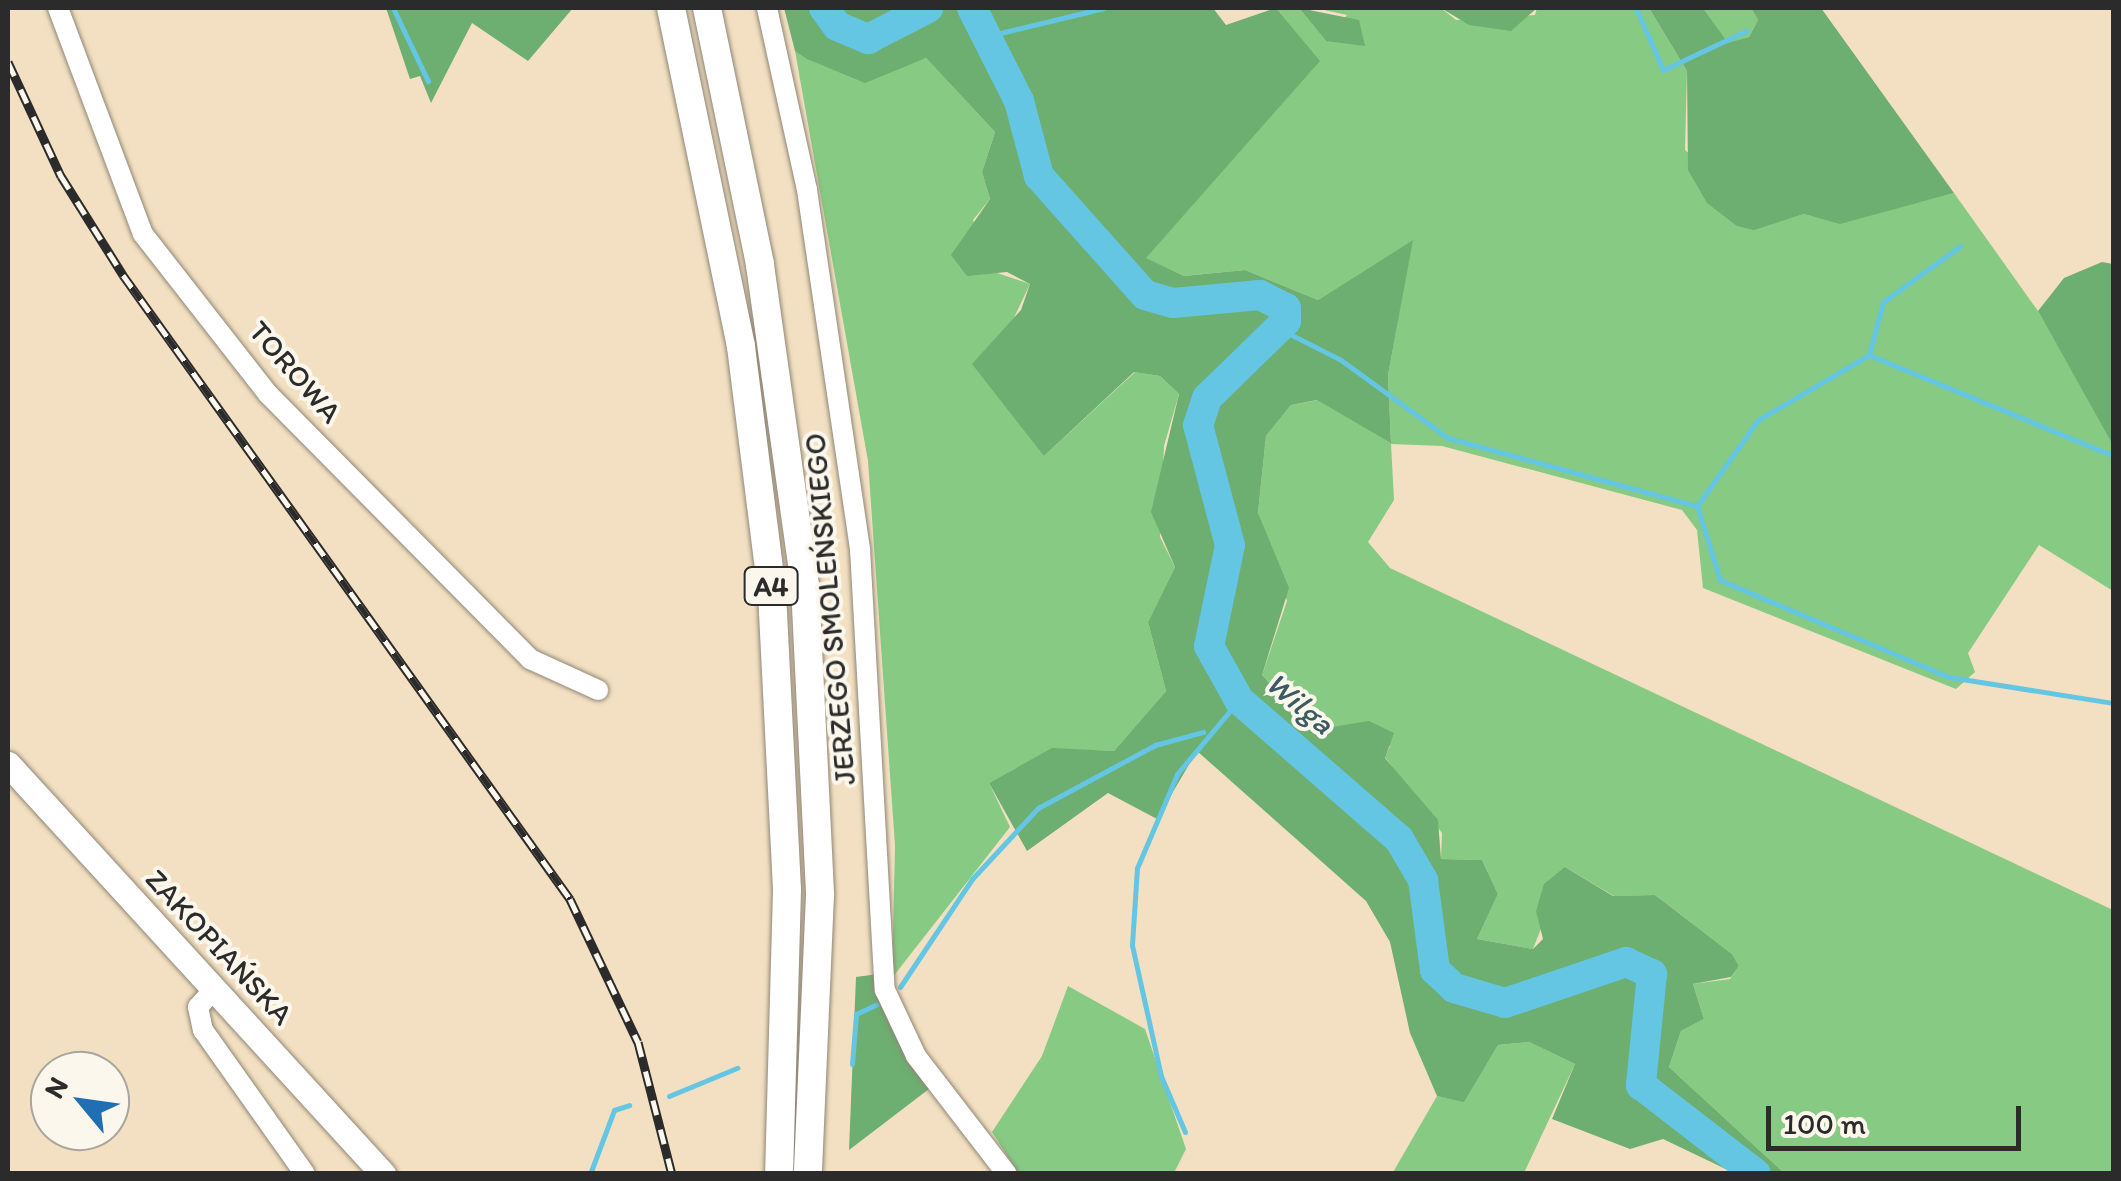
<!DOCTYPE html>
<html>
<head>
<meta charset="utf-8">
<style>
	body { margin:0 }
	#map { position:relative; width:2121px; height:1181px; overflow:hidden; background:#f3e0c2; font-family:Itim,sans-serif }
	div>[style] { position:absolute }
	.green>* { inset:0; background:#87ca83 }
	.forest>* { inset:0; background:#6dae71 }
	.stream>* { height:5px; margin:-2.5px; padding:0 2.5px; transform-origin:2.5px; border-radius:2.5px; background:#64c6e2 }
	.river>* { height:30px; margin:-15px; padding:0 15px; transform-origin:15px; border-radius:15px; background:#64c6e2 }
	.roads { filter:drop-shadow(0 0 2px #8f8676) drop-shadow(0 0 2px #8f8676) }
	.minor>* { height:20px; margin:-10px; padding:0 10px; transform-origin:10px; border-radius:10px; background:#fff }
	.major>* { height:25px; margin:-12.5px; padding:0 12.5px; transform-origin:12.5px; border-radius:12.5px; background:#fff }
	.highway>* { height:28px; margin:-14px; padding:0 14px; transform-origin:14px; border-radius:14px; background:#fff }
	.rail>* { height:9px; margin-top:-4.5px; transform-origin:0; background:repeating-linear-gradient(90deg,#fbf7ec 0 15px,#2b2b2b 0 30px); box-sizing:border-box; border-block:2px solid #2b2b2b }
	span { translate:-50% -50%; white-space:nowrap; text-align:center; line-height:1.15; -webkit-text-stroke:8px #fbf7ec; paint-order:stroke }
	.shield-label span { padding:2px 8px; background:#fbf7ec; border:2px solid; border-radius:8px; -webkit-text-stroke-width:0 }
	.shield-label { font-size:28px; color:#2b2b2b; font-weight:700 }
	.street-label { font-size:30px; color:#2b2b2b }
	.water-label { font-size:32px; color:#3c5a62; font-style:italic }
	.frame { position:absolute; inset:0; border:10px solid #2b2b2b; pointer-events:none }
	.north { position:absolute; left:30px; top:1051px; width:100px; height:100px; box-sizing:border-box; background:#fbf7ec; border:2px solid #a8a59f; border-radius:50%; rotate:299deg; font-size:28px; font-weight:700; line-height:40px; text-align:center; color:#2b2b2b }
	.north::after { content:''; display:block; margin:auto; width:35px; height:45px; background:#1f6fb2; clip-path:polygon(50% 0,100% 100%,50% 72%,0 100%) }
	.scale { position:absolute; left:1766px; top:1106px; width:255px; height:45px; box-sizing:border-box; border:5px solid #2b2b2b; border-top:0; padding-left:12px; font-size:30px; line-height:35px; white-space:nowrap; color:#2b2b2b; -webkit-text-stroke:8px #fbf7ec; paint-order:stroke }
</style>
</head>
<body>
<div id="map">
	<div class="green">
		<div style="clip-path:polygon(1276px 8px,1299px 8px,1326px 41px,1347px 15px,1315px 8px,1441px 8px,1456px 20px,1535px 15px,1537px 8px,1649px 8px,1687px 71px,1685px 150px,1770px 224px,1804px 214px,1840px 223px,1954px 193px,2038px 311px,2114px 445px,2113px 591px,2039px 545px,1968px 653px,1975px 672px,1956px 689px,1703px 588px,1697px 530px,1682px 510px,1442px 446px,1391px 444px,1394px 500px,1368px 542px,1390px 568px,2113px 910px,2113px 1173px,1784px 1173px,1669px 1067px,1681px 1031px,1704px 1019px,1693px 984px,1730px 979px,1739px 966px,1732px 954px,1655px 895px,1614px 896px,1565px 867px,1533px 949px,1477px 939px,1498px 894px,1482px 860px,1441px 859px,1442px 833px,1385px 757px,1390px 746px,1354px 724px,1313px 730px,1262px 675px,1287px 601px,1258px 513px,1266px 436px,1291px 405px,1318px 400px,1391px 442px,1388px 375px,1412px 241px,1318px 300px,1245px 270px,1184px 276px,1145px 258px,1319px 61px)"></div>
		<div style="clip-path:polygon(1703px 8px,1751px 8px,1758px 20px,1749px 37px,1728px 44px)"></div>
		<div style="clip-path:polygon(795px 51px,877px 76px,926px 58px,995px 132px,982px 172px,990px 199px,973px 220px,994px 272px,1030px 284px,1012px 322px,1044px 456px,1135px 372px,1160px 376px,1179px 394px,1164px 446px,1160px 537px,1175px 567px,1148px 622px,1166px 691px,1114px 751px,1052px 749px,989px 783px,1010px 827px,892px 978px,895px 846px,868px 461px)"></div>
		<div style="clip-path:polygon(1068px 986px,1145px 1029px,1186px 1149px,1174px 1173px,1018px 1173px,992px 1132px,1042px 1056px)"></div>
		<div style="clip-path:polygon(1529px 1042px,1575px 1064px,1524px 1173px,1392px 1174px,1437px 1096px,1464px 1101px,1498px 1045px)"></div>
	</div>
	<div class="forest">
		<div style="clip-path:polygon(386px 8px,573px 8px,528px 61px,472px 23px,431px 103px,420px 76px,410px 79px)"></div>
		<div style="clip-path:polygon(784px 8px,1213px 8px,1226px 25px,1276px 8px,1320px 61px,1146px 258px,1184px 276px,1245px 270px,1318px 300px,1413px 240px,1388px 375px,1391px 443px,1317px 400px,1291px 405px,1266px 436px,1258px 513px,1289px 588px,1262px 675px,1313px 730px,1369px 721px,1394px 733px,1385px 758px,1438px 820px,1441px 859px,1482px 860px,1498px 894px,1477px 939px,1533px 949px,1543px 939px,1536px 911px,1544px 884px,1565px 867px,1613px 896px,1655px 895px,1732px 954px,1739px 966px,1731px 977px,1693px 984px,1704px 1019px,1681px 1031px,1669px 1067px,1784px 1173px,1734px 1173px,1663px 1139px,1630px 1149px,1552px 1119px,1575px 1064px,1529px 1042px,1498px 1045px,1464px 1102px,1437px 1096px,1410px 1033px,1390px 942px,1366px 901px,1197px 751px,1157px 819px,1108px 793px,1027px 851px,989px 783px,1052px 748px,1114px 751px,1166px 691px,1148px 622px,1175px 567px,1151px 512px,1179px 394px,1160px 376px,1134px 372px,1044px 456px,972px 364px,1021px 310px,1030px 284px,1007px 272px,967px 276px,951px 255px,990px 199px,982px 172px,995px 132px,926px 58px,865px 83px,807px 59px,795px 51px)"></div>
		<div style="clip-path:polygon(1299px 8px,1359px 20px,1365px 46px,1326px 41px)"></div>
		<div style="clip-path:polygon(1441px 8px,1537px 8px,1511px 31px,1469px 25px)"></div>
		<div style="clip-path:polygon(1649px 8px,1703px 8px,1728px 43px,1749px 37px,1758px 20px,1751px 8px,1821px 8px,1954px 193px,1840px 224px,1804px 214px,1754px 230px,1737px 226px,1707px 203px,1688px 170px,1687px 71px)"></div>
		<div style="clip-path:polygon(2102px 262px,2113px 264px,2113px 445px,2038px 311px,2064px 278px)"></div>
		<div style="clip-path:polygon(878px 974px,929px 1089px,849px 1150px,856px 977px)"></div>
	</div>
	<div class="stream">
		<div style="left:393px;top:8px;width:81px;rotate:64.4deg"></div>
		<div style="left:1636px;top:8px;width:68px;rotate:66.5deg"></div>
		<div style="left:1663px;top:70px;width:92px;rotate:-25.2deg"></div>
		<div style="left:992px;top:35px;width:115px;rotate:-13.6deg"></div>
		<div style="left:1278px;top:328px;width:71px;rotate:26.9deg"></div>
		<div style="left:1341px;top:360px;width:132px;rotate:36.1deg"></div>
		<div style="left:1448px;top:438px;width:258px;rotate:15.3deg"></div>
		<div style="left:1697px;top:506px;width:77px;rotate:72.7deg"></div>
		<div style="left:1720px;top:580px;width:249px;rotate:23deg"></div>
		<div style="left:1949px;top:677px;width:167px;rotate:9deg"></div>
		<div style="left:1869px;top:355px;width:55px;rotate:-75.2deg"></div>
		<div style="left:1883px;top:302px;width:95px;rotate:-36deg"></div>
		<div style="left:1697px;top:506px;width:105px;rotate:-54.7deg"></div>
		<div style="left:1758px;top:420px;width:129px;rotate:-30.4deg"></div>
		<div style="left:1869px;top:355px;width:265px;rotate:22.4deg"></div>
		<div style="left:900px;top:987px;width:130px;rotate:-56.3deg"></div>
		<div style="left:972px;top:879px;width:97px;rotate:-47.1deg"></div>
		<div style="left:1038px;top:808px;width:133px;rotate:-28.3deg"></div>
		<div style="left:1155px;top:745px;width:50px;rotate:-15.2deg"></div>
		<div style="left:852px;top:1064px;width:50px;rotate:-85.4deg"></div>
		<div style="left:856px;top:1014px;width:23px;rotate:-25deg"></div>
		<div style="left:669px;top:1096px;width:74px;rotate:-22.4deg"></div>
		<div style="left:1185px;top:1132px;width:61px;rotate:-113.2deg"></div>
		<div style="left:1161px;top:1076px;width:134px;rotate:-102.5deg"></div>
		<div style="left:1132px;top:945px;width:77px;rotate:-86.3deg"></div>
		<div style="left:1137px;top:868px;width:102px;rotate:-66.9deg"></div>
		<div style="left:1177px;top:774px;width:97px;rotate:-50deg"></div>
		<div style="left:590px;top:1174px;width:68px;rotate:-69.4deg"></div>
		<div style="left:614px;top:1110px;width:16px;rotate:-18deg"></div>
	</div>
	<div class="river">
		<div style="left:824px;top:8px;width:22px;rotate:54deg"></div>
		<div style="left:837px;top:26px;width:34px;rotate:23deg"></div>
		<div style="left:868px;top:39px;width:68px;rotate:-27.3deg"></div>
		<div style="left:972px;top:8px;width:104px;rotate:63.2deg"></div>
		<div style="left:1019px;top:101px;width:78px;rotate:75.1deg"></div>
		<div style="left:1039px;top:176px;width:159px;rotate:48.3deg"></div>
		<div style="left:1145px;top:295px;width:29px;rotate:16deg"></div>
		<div style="left:1173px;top:303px;width:87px;rotate:-5.3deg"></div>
		<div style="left:1260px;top:295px;width:29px;rotate:27deg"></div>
		<div style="left:1286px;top:308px;width:13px;rotate:90deg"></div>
		<div style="left:1286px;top:321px;width:110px;rotate:135.7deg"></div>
		<div style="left:1207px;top:398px;width:28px;rotate:108deg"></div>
		<div style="left:1198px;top:425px;width:124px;rotate:75.1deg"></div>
		<div style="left:1230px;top:545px;width:103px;rotate:101.7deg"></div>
		<div style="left:1209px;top:646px;width:62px;rotate:60.9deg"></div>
		<div style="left:1239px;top:700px;width:212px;rotate:41deg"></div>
		<div style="left:1399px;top:839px;width:48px;rotate:59.7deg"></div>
		<div style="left:1423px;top:880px;width:91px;rotate:82.4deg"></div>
		<div style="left:1435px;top:970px;width:26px;rotate:43deg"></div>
		<div style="left:1454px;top:988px;width:53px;rotate:16.4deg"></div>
		<div style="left:1505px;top:1003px;width:128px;rotate:-18.7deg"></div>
		<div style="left:1626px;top:962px;width:29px;rotate:25deg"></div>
		<div style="left:1652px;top:974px;width:112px;rotate:95.7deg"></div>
		<div style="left:1641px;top:1085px;width:145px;rotate:37.7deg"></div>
	</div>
	<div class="roads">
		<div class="minor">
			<div style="left:58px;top:8px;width:241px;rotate:69.4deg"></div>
			<div style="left:143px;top:234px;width:203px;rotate:52deg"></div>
			<div style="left:268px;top:394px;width:373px;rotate:45.3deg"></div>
			<div style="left:530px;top:659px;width:75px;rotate:24.5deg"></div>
			<div style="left:767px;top:8px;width:186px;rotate:77.6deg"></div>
			<div style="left:807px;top:190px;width:363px;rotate:81.6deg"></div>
			<div style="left:860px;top:549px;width:442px;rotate:86.8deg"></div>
			<div style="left:885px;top:990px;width:73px;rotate:64.8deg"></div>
			<div style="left:916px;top:1056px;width:149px;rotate:52.4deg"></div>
			<div style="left:213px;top:990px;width:23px;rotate:131deg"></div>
			<div style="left:198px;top:1007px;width:24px;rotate:78deg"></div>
			<div style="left:203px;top:1030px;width:176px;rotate:54.7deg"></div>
		</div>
		<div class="major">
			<div style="left:8px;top:764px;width:556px;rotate:47.55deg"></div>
		</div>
		<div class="highway">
			<div style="left:671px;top:8px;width:346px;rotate:78.3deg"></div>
			<div style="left:741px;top:347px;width:248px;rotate:82.8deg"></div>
			<div style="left:772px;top:593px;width:297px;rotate:87.1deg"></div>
			<div style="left:787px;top:890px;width:284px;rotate:91.6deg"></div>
			<div style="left:707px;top:8px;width:262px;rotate:78.3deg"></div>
			<div style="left:760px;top:265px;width:324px;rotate:82deg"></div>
			<div style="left:805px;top:586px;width:309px;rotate:87.2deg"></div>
			<div style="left:820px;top:895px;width:279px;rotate:92.5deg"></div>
		</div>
	</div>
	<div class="rail">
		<div style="left:8px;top:62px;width:126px;rotate:65.1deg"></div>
		<div style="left:61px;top:176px;width:117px;rotate:57.9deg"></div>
		<div style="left:123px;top:275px;width:768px;rotate:54.38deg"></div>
		<div style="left:570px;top:899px;width:158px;rotate:64.6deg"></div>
		<div style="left:638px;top:1042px;width:136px;rotate:75.6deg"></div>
	</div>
	<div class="shield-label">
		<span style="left:771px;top:586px">A4</span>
	</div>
	<div class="street-label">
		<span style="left:295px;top:372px;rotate:49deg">TOROWA</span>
		<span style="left:830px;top:609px;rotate:-95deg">JERZEGO SMOLEŃSKIEGO</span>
		<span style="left:219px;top:947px;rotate:47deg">ZAKOPIAŃSKA</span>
	</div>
	<div class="water-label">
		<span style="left:1300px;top:703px;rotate:40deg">Wilga</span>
	</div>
	<div class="frame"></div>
	<div class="north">N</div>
	<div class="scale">100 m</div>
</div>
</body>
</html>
